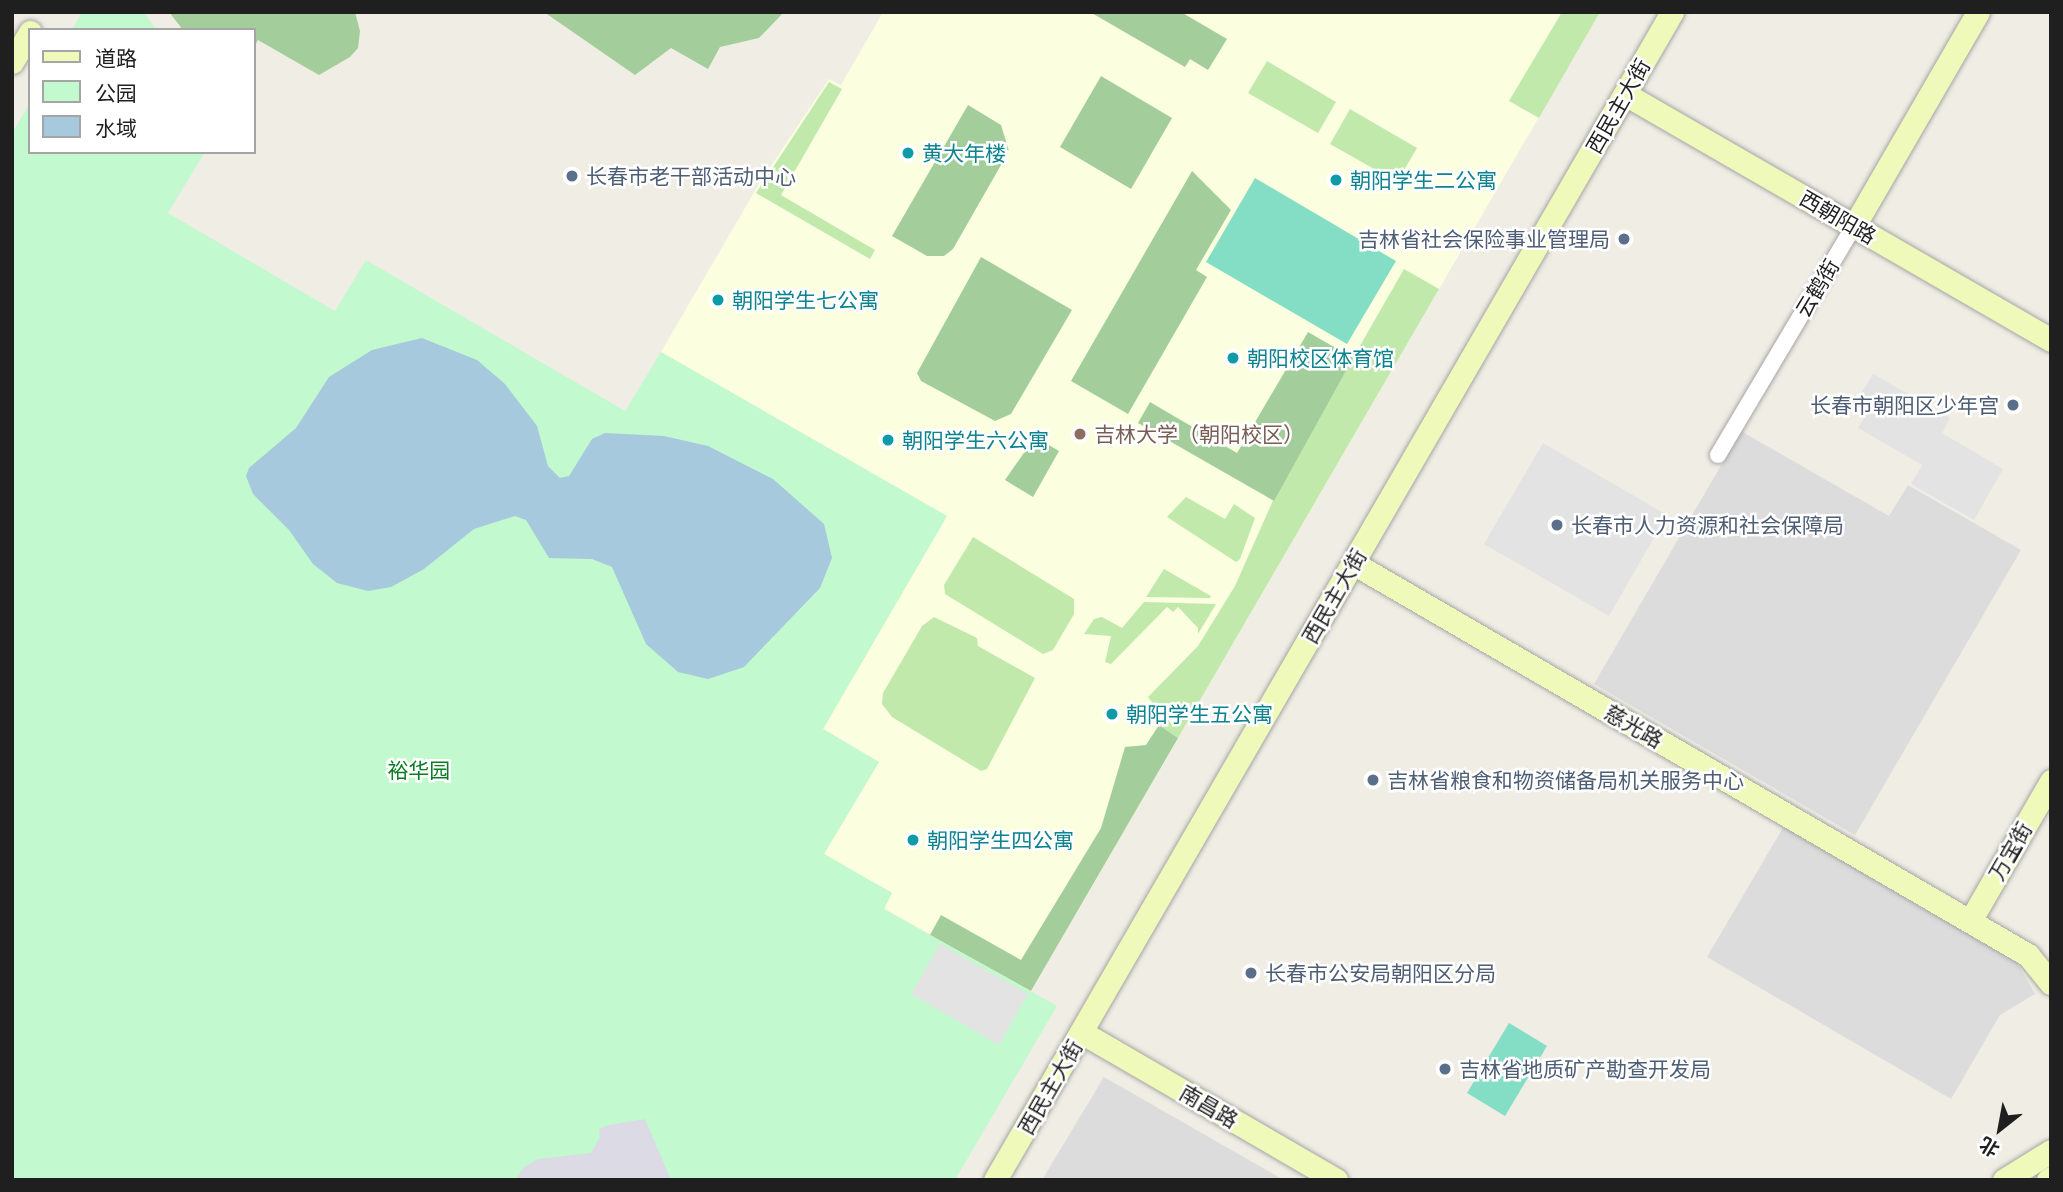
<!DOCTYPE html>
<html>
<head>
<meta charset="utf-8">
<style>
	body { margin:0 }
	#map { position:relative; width:2063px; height:1192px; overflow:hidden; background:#f0ede5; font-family:Ubuntu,"Noto Sans SC",sans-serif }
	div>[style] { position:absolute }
	.residential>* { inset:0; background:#dddcdc }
	.education>* { inset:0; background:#fbffdf }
	.grass>* { inset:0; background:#c2e9ac }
	.forest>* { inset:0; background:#a3ce9b }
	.park>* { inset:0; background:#c3f9ce }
	.pitch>* { inset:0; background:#84dec6 }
	.parking>* { inset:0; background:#e3e3e3 }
	.plaza>* { inset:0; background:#dbdae5 }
	.water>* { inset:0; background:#a6c9dd }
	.roads { filter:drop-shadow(0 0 2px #a6a6a6) drop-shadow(0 0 2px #a6a6a6) }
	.street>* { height:16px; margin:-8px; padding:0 8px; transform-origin:8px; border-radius:8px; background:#fff }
	.secondary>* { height:23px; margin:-11.5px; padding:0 11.5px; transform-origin:11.5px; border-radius:11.5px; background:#eef9ba }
	.dots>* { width:19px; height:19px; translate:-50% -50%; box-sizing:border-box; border:4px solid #fff; border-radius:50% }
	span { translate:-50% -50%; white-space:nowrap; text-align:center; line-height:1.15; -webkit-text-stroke:5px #fff; paint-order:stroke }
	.street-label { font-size:21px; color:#1f1f1f }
	.culture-label { font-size:21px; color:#0d838f }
	.left { translate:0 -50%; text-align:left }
	.service-label { font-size:21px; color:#4e5e75 }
	.right { translate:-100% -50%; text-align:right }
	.education-label { font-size:21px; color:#785e54 }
	.park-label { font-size:21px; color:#0d7d25 }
	.frame { position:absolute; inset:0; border:14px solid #1f1f1f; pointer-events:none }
	.legend { position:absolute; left:28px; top:28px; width:228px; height:126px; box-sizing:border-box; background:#fff; border:2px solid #a5a5a5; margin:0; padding:9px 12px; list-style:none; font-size:21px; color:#1f1f1f }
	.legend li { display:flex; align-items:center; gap:14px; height:35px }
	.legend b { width:35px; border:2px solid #a5a5a5 }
	.north { position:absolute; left:1965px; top:1094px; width:70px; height:70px; -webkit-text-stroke:5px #fff; paint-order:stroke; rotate:211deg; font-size:19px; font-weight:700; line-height:28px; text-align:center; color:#1f1f1f }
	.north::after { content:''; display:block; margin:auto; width:24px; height:32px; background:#1f1f1f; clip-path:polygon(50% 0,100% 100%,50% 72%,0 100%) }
</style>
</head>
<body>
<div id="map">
	<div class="residential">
		<div style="clip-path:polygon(1741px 431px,1889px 516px,1908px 485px,2021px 550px,1855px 835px,1594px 684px)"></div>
		<div style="clip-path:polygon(1784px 826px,2016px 961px,2035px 994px,2000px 1015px,1951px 1099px,1707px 957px)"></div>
		<div style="clip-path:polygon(1104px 1077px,1284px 1180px,1042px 1180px)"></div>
	</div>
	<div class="education">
		<div style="clip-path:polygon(883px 12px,1600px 12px,1031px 991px,883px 908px,892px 893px,824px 854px,879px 762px,823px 729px,947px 516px,661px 352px,759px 184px,829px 79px,841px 85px)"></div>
	</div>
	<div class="grass">
		<div style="clip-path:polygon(1562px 12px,1600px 12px,1539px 118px,1509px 101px)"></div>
		<div style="clip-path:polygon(1267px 61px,1336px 102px,1318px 133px,1248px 93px)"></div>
		<div style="clip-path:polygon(829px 82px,842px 89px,781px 195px,875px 250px,870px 259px,756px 193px)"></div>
		<div style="clip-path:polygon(1350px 109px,1417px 148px,1397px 182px,1330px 144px)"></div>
		<div style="clip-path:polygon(1404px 269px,1439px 289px,1178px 738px,1159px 725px,1163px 717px,1148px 697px,1198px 646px,1235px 586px,1279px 487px)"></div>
		<div style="clip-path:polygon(1186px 497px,1225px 519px,1234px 504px,1255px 518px,1240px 559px,1236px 562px,1167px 517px)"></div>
		<div style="clip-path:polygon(973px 537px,1074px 599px,1074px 614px,1053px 650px,1043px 654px,945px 594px,944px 585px)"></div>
		<div style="clip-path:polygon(1164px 569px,1211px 596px,1210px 598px,1146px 597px)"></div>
		<div style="clip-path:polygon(1144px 602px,1215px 604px,1216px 604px,1198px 634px,1198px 628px,1178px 607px,1173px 612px,1167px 607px,1111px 664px,1105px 662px,1111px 636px,1084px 634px,1094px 619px,1102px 617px,1122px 628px)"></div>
		<div style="clip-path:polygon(934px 617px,977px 638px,978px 646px,1035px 678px,987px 769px,981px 771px,892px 717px,882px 704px,883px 693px,922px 626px)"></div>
	</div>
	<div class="forest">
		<div style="clip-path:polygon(169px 12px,355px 12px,360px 31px,358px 48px,350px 57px,319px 75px,258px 40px,254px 47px,254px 30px,183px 30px)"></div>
		<div style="clip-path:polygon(544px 12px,784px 12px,759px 38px,720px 47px,708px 69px,671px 48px,635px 75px)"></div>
		<div style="clip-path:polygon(1090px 12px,1181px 12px,1227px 39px,1208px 70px,1190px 59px,1185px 67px)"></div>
		<div style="clip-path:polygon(1101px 76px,1172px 118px,1131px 189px,1060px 147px)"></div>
		<div style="clip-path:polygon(968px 105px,1001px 125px,1009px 151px,953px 249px,944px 256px,927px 256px,892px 236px)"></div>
		<div style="clip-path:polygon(1192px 171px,1231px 210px,1196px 270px,1207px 277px,1128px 414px,1071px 381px)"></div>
		<div style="clip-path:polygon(981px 257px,1072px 310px,1011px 414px,995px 421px,921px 381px,917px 373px)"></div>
		<div style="clip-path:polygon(1308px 332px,1353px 358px,1274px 501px,1138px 423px,1150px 402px,1237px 453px)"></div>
		<div style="clip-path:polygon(1035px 437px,1059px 451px,1033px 497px,1005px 480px)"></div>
		<div style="clip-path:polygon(1159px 725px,1178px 738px,1031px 991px,930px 935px,941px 915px,1021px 960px,1101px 828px,1125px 747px,1146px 745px)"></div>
	</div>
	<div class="park">
		<div style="clip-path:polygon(82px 12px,144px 12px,156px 30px,72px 30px)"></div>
		<div style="clip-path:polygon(30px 103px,30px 152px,205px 152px,168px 213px,335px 311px,366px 260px,625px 411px,661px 352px,947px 516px,823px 729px,879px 762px,824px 854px,892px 893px,884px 909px,1057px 1006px,955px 1180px,12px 1180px,12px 133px)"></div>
	</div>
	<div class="pitch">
		<div style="clip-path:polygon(1255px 178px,1396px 261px,1347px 344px,1206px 262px)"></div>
		<div style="clip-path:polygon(1509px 1023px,1547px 1046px,1505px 1116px,1467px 1093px)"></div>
	</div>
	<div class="parking">
		<div style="clip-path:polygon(1873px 374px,1950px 418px,1942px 433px,2003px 469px,1974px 520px,1911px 484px,1922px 465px,1858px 428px,1873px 403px,1860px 395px)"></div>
		<div style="clip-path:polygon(1543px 443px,1667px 515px,1609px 616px,1484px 544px)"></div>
		<div style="clip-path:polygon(940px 944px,1028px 994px,999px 1045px,911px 994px)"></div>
	</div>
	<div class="plaza">
		<div style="clip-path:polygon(645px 1119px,671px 1180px,515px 1180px,523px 1168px,538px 1159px,591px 1153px,600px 1137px,599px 1129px,609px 1125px)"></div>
	</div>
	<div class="water">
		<div style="clip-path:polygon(422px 338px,477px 360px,505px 384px,537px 426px,548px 466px,560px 478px,569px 476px,592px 439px,605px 433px,664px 436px,708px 446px,773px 479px,824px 524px,832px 558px,820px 588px,744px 667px,708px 679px,678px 672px,646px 644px,612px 567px,592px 559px,549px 558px,526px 520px,515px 516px,474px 529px,424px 569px,391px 587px,368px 591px,337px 583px,313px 564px,289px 530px,253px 494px,246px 476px,249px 468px,296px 428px,329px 377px,372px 350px)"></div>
	</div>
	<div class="roads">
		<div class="street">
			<div style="left:1718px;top:455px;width:266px;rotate:-59.3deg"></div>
		</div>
		<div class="secondary">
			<div style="left:12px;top:62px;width:35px;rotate:-59deg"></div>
			<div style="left:1625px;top:94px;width:492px;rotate:30deg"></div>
			<div style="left:1854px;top:226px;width:247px;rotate:-59.9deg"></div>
			<div style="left:1353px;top:563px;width:781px;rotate:30.15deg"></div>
			<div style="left:2028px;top:955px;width:36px;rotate:51deg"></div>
			<div style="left:1970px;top:921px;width:162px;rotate:-59.9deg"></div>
			<div style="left:1081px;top:1032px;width:295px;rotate:30.1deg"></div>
			<div style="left:995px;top:1180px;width:1350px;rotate:-59.9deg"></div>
			<div style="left:2004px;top:1180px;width:55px;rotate:-31.7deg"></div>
			<div style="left:2048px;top:1180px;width:4px;rotate:-34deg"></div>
		</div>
	</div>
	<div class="dots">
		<div style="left:908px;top:153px;background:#0f9aa8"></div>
		<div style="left:572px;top:176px;background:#5c6f8a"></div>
		<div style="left:1336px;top:180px;background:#0f9aa8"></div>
		<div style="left:1624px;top:239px;background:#5c6f8a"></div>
		<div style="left:718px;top:300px;background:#0f9aa8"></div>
		<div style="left:1233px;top:358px;background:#0f9aa8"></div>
		<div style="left:2013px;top:405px;background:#5c6f8a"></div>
		<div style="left:1080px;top:434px;background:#8d6e63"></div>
		<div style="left:888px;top:440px;background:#0f9aa8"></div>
		<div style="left:1557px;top:525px;background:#5c6f8a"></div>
		<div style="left:1112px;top:714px;background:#0f9aa8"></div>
		<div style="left:1373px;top:780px;background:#5c6f8a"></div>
		<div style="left:913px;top:840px;background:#0f9aa8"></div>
		<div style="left:1251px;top:973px;background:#5c6f8a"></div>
		<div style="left:1445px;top:1069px;background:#5c6f8a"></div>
	</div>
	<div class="street-label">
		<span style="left:1618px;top:106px;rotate:-60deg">西民主大街</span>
		<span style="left:1838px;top:217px;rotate:30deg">西朝阳路</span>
		<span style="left:1817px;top:288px;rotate:-59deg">云鹤街</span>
		<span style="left:1334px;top:596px;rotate:-60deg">西民主大街</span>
		<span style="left:1634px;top:726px;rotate:30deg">慈光路</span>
		<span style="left:2010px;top:851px;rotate:-60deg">万宝街</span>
		<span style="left:1050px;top:1087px;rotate:-60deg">西民主大街</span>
		<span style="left:1209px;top:1106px;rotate:30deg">南昌路</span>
	</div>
	<div class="culture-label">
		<span class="left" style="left:922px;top:153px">黄大年楼</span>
		<span class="left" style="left:1350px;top:180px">朝阳学生二公寓</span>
		<span class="left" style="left:732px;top:300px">朝阳学生七公寓</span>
		<span class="left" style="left:1247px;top:358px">朝阳校区体育馆</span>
		<span class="left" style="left:902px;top:440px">朝阳学生六公寓</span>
		<span class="left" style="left:1126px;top:714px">朝阳学生五公寓</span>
		<span class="left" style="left:927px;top:840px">朝阳学生四公寓</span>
	</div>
	<div class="service-label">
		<span class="left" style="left:586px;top:176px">长春市老干部活动中心</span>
		<span class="right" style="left:1610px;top:239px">吉林省社会保险事业管理局</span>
		<span class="right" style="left:1999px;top:405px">长春市朝阳区少年宫</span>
		<span class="left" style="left:1571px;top:525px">长春市人力资源和社会保障局</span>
		<span class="left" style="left:1387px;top:780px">吉林省粮食和物资储备局机关服务中心</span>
		<span class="left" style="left:1265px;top:973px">长春市公安局朝阳区分局</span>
		<span class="left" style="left:1459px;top:1069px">吉林省地质矿产勘查开发局</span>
	</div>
	<div class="education-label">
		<span class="left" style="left:1094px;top:434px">吉林大学（朝阳校区）</span>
	</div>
	<div class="park-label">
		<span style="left:419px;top:770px">裕华园</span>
	</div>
	<div class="frame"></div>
	<ul class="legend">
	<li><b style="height:9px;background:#eef9ba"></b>道路</li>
	<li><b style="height:19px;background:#c3f9ce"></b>公园</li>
	<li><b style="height:19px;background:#a6c9dd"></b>水域</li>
	</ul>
	<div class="north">北</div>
</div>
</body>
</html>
